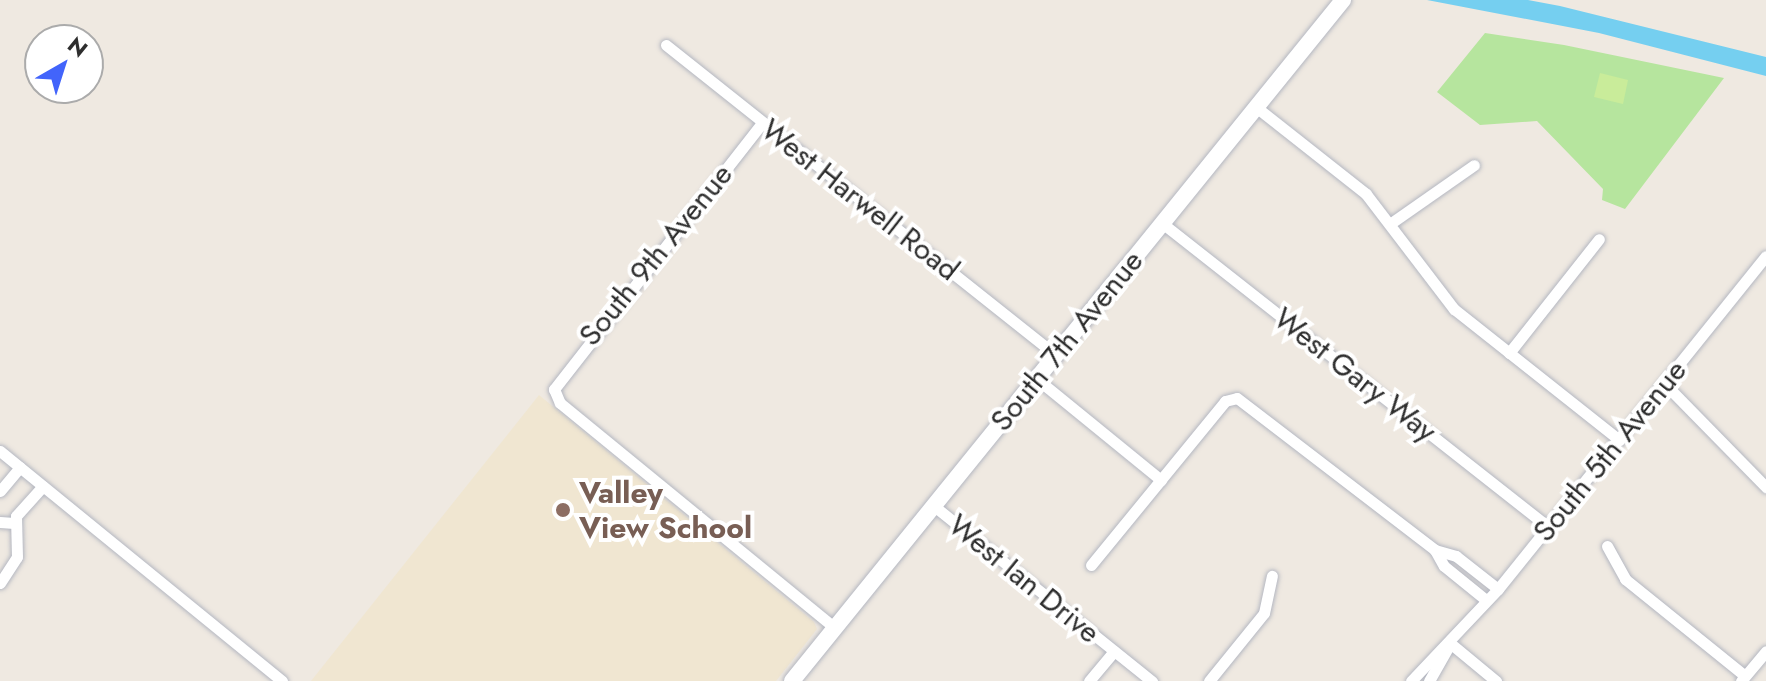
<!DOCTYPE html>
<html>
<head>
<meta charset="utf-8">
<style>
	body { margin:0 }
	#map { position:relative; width:1766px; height:681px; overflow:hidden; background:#efe9e1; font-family:Jost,sans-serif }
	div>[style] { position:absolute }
	.education>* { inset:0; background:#f0e6d1 }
	.green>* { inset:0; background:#b6e59e }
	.pitch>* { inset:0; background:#c9ec9a }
	.water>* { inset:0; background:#75cff0 }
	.roads { filter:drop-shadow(0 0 2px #b4b7c1) drop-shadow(0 0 2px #b4b7c1) }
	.street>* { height:11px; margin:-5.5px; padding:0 5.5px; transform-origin:5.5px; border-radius:5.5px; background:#fff }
	.secondary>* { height:16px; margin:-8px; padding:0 8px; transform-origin:8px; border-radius:8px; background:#fff }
	.dots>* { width:22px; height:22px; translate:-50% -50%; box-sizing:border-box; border:4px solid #fff; border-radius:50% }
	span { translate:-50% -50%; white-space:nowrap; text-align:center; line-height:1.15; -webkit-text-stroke:8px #fff; paint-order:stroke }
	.street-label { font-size:30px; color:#2e2e2e }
	.education-label { font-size:30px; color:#785e54; font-weight:700 }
	.left { translate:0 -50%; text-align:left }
	.north { position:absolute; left:24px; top:24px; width:80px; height:80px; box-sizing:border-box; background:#fff; border:2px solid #ababab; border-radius:50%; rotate:39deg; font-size:22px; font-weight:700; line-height:32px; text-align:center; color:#2e2e2e }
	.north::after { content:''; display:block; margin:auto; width:28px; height:36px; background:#4264fb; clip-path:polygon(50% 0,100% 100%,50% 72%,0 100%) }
</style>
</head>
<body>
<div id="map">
	<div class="education">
		<div style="clip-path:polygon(539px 395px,814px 622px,817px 629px,776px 681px,311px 681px)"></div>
	</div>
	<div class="green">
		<div style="clip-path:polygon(1485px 33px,1564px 45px,1724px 78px,1625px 209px,1602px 200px,1603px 189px,1537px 121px,1480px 125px,1437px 92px)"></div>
	</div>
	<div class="pitch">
		<div style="clip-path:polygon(1600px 73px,1628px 80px,1623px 104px,1594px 97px)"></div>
	</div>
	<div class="water">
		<div style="clip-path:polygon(1427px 0,1528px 0,1560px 6px,1766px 57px,1766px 76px,1599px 33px)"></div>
	</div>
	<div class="roads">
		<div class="street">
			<div style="left:666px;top:45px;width:498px;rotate:38.5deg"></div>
			<div style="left:1256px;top:107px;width:140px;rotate:38.3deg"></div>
			<div style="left:1366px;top:194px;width:145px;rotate:52.6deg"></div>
			<div style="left:1454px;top:309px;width:211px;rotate:38.4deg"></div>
			<div style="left:762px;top:123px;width:338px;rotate:128deg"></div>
			<div style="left:554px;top:389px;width:15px;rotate:67deg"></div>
			<div style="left:560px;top:403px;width:355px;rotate:39.3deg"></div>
			<div style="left:1162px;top:223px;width:493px;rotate:38.2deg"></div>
			<div style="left:1391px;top:223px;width:101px;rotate:-34.9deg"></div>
			<div style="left:1509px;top:353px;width:145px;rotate:-51.7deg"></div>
			<div style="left:1037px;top:379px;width:160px;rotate:39.2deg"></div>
			<div style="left:1664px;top:383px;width:146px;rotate:45.6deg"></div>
			<div style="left:0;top:451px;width:364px;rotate:39.2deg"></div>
			<div style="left:0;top:491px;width:31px;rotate:-50deg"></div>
			<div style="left:934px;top:506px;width:280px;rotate:38.8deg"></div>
			<div style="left:0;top:522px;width:14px;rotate:4deg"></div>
			<div style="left:1607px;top:546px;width:38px;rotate:61deg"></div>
			<div style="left:1625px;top:579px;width:154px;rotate:38.9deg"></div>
			<div style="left:1435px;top:550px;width:22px;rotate:16deg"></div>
			<div style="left:1456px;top:556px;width:53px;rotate:38.2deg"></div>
			<div style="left:1091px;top:565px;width:212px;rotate:-50.7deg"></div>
			<div style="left:1225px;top:401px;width:12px;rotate:-14deg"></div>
			<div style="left:1237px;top:398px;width:250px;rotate:37.5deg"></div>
			<div style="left:1435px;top:550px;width:18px;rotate:61deg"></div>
			<div style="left:1444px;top:566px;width:54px;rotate:39deg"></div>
			<div style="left:0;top:583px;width:31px;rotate:-57deg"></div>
			<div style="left:17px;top:557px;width:41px;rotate:-91.4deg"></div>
			<div style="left:16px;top:516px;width:40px;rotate:-48deg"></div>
			<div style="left:1450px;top:643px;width:60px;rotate:39.6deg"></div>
			<div style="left:1089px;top:681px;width:39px;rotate:-50deg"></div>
			<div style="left:1209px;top:681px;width:87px;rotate:-51deg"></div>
			<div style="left:1264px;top:613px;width:38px;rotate:-78deg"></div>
			<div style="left:1411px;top:681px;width:127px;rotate:-46.6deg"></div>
			<div style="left:1498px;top:589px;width:427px;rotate:-51.2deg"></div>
			<div style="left:1429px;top:681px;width:43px;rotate:-60.4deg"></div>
			<div style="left:1741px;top:681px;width:39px;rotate:-50deg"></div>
		</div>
		<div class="secondary">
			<div style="left:792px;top:681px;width:876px;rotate:-51.02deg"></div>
		</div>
	</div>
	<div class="dots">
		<div style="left:563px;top:510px;background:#8d6e63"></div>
	</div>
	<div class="street-label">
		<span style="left:860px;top:200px;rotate:38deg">West Harwell Road</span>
		<span style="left:656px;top:255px;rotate:-51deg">South 9th Avenue</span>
		<span style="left:1067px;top:341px;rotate:-51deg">South 7th Avenue</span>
		<span style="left:1355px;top:375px;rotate:38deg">West Gary Way</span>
		<span style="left:1610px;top:451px;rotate:-51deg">South 5th Avenue</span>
		<span style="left:1024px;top:579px;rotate:39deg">West Ian Drive</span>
	</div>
	<div class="education-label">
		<span class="left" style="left:579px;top:510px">Valley<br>View School</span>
	</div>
	<div class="north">N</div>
</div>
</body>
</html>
